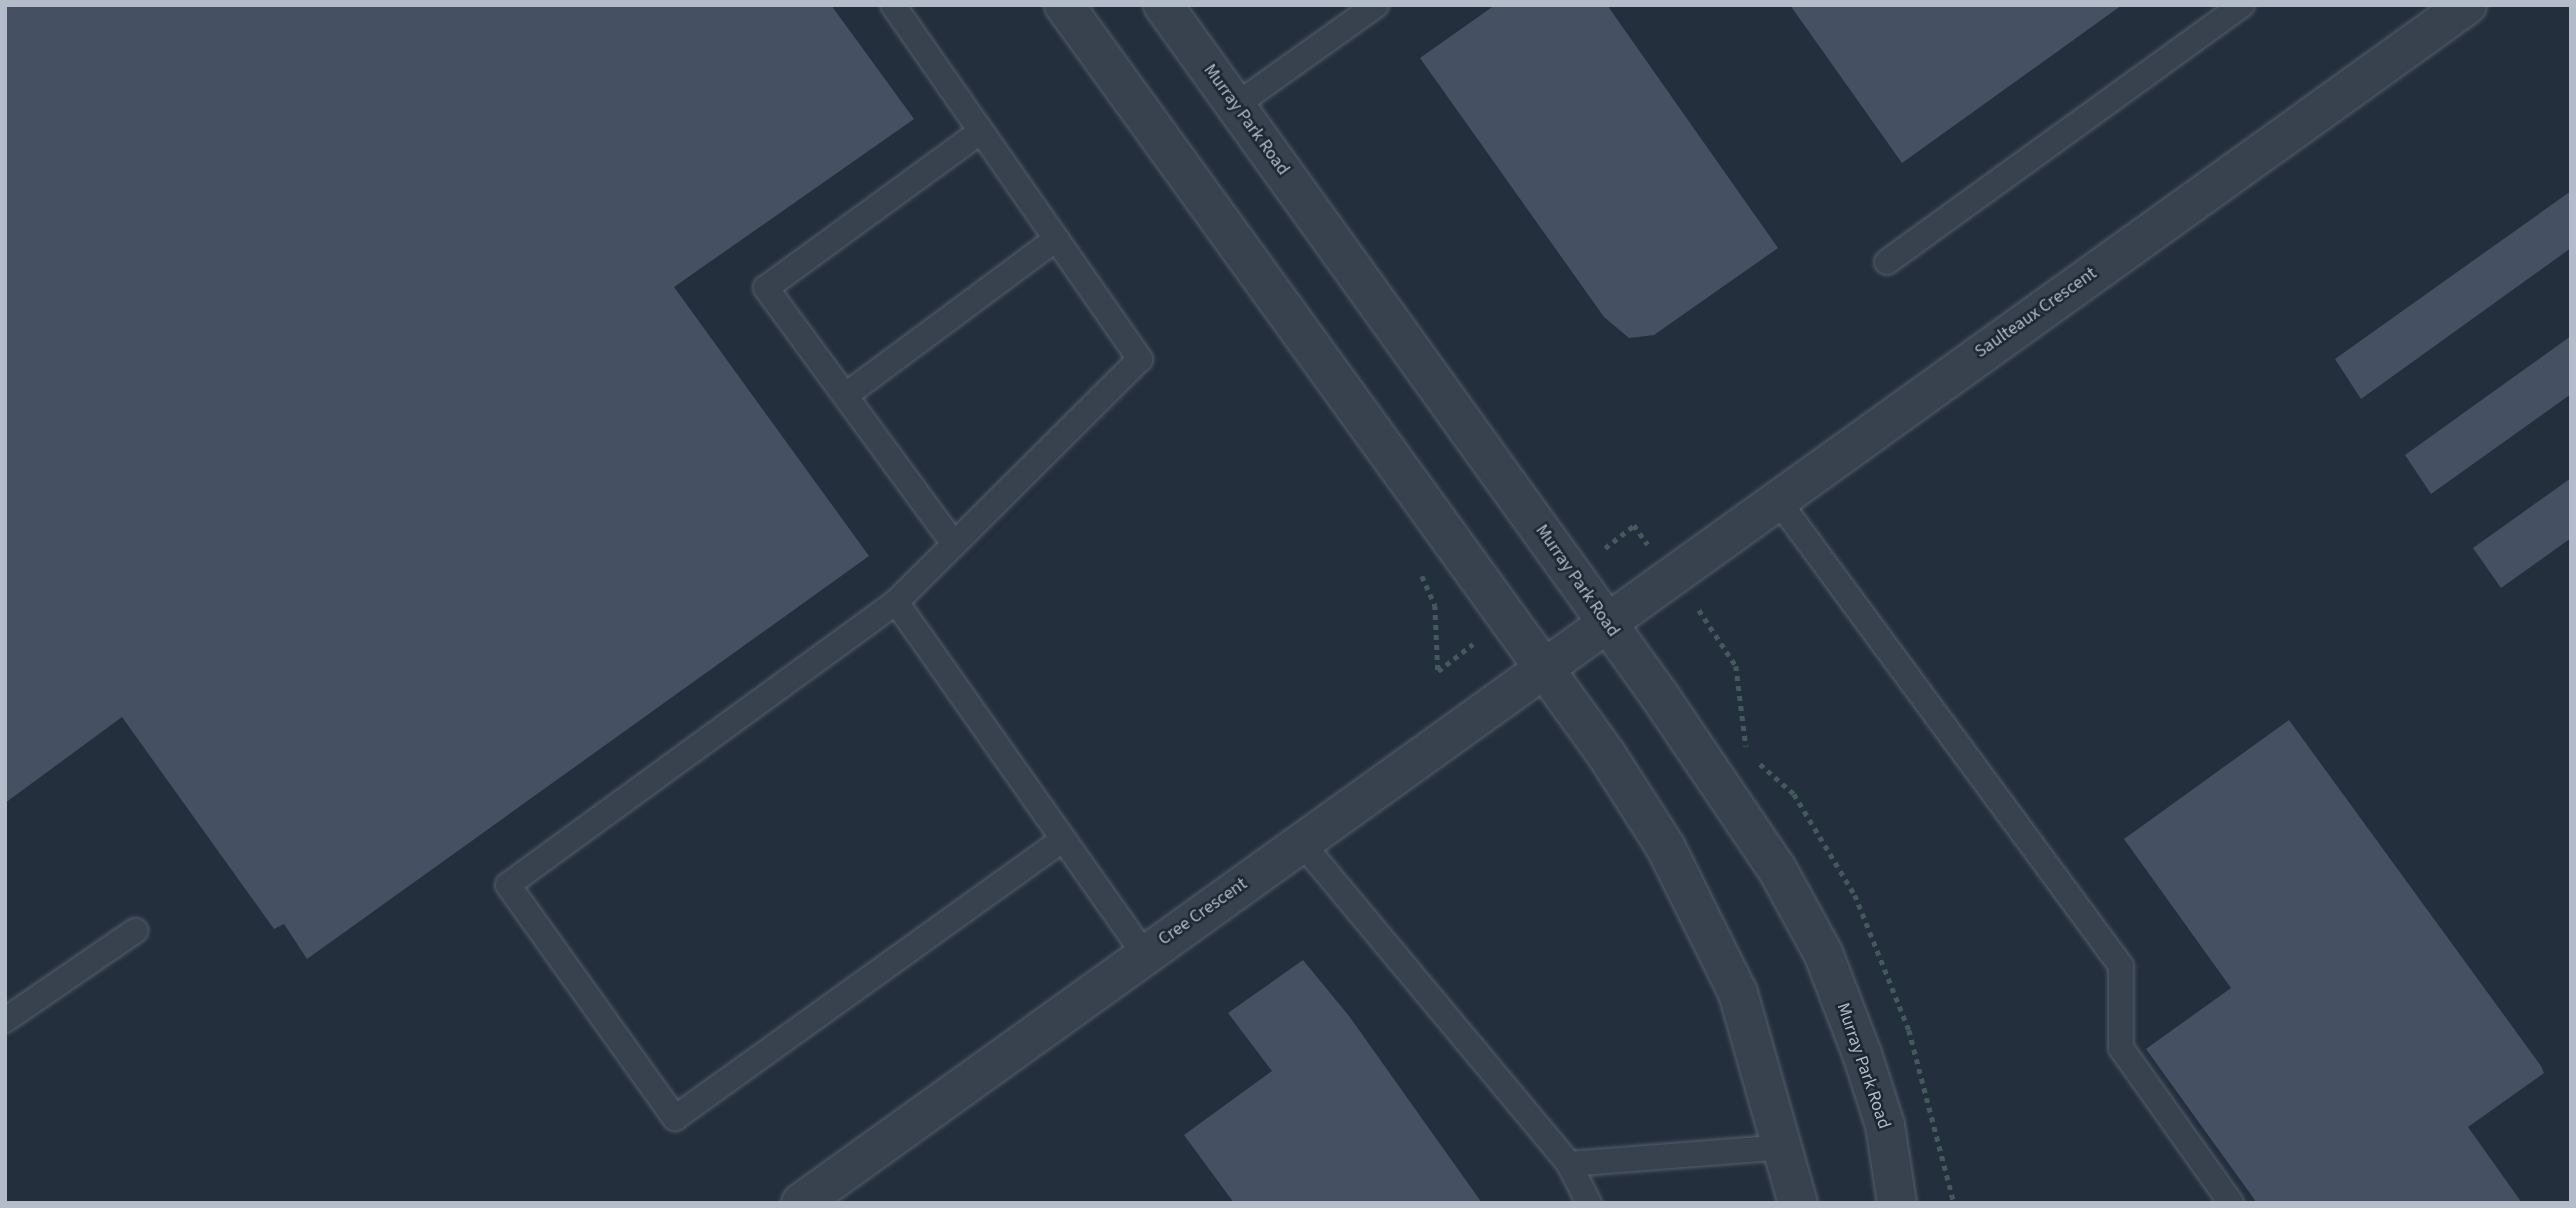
<!DOCTYPE html>
<html>
<head>
<meta charset="utf-8">
<style>
	body { margin:0 }
	#map { position:relative; width:2576px; height:1208px; overflow:hidden; background:#242f3e; font-family:"Source Sans 3",sans-serif }
	div>[style] { position:absolute }
	.building>* { inset:0; background:#455162 }
	.path>* { height:4.5px; margin-top:-2.25px; transform-origin:0; background:repeating-linear-gradient(90deg,#44595c 0 5px,transparent 0 10px) }
	.roads { filter:drop-shadow(0 0 2px #565f6c) drop-shadow(0 0 2px #565f6c) }
	.service>* { height:24px; margin:-12px; padding:0 12px; transform-origin:12px; border-radius:12px; background:#38414e }
	.minor>* { height:38px; margin:-19px; padding:0 19px; transform-origin:19px; border-radius:19px; background:#38414e }
	.tertiary>* { height:38px; margin:-19px; padding:0 19px; transform-origin:19px; border-radius:19px; background:#38414e }
	span { translate:-50% -50%; white-space:nowrap; text-align:center; line-height:1.15; -webkit-text-stroke:5px #1d2633; paint-order:stroke }
	.street-label { font-size:18px; color:#b4bcc9 }
	.frame { position:absolute; inset:0; border:7px solid #b4bcc9; pointer-events:none }
</style>
</head>
<body>
<div id="map">
	<div class="building">
		<div style="clip-path:polygon(5px 5px,831px 5px,914px 119px,674px 287px,869px 556px,307px 959px,284px 924px,274px 929px,122px 717px,5px 803px)"></div>
		<div style="clip-path:polygon(1495px 5px,1607px 5px,1778px 248px,1654px 335px,1629px 338px,1604px 317px,1420px 58px)"></div>
		<div style="clip-path:polygon(1790px 5px,2122px 5px,1902px 163px)"></div>
		<div style="clip-path:polygon(2571px 191px,2571px 248px,2361px 399px,2335px 359px)"></div>
		<div style="clip-path:polygon(2571px 336px,2571px 394px,2431px 494px,2405px 455px)"></div>
		<div style="clip-path:polygon(2571px 478px,2571px 538px,2501px 588px,2473px 548px)"></div>
		<div style="clip-path:polygon(2289px 720px,2541px 1066px,2544px 1073px,2468px 1127px,2522px 1203px,2257px 1203px,2146px 1049px,2231px 988px,2124px 839px)"></div>
		<div style="clip-path:polygon(1303px 960px,1349px 1016px,1482px 1203px,1234px 1203px,1184px 1135px,1272px 1071px,1228px 1013px)"></div>
	</div>
	<div class="path">
		<div style="left:1605px;top:548px;width:37px;rotate:-38deg"></div>
		<div style="left:1634px;top:525px;width:24px;rotate:55deg"></div>
		<div style="left:1422px;top:576px;width:32px;rotate:66deg"></div>
		<div style="left:1435px;top:605px;width:66px;rotate:87.4deg"></div>
		<div style="left:1699px;top:610px;width:67px;rotate:56.5deg"></div>
		<div style="left:1736px;top:666px;width:81px;rotate:82.9deg"></div>
		<div style="left:1438px;top:671px;width:44px;rotate:-37.6deg"></div>
		<div style="left:1760px;top:764px;width:45px;rotate:41.4deg"></div>
		<div style="left:1794px;top:794px;width:118px;rotate:58.9deg"></div>
		<div style="left:1855px;top:895px;width:145px;rotate:68.2deg"></div>
		<div style="left:1909px;top:1030px;width:179px;rotate:75.4deg"></div>
	</div>
	<div class="roads">
		<div class="service">
			<div style="left:893px;top:5px;width:432px;rotate:55.1deg"></div>
			<div style="left:1140px;top:359px;width:344px;rotate:135.1deg"></div>
			<div style="left:896px;top:602px;width:480px;rotate:143.9deg"></div>
			<div style="left:508px;top:885px;width:287px;rotate:54.4deg"></div>
			<div style="left:675px;top:1118px;width:477px;rotate:-35.7deg"></div>
			<div style="left:1236px;top:105px;width:172px;rotate:-35.5deg"></div>
			<div style="left:1887px;top:262px;width:438px;rotate:-35.9deg"></div>
			<div style="left:846px;top:395px;width:260px;rotate:-36.6deg"></div>
			<div style="left:1777px;top:499px;width:580px;rotate:53.62deg"></div>
			<div style="left:2121px;top:966px;width:82px;rotate:90deg"></div>
			<div style="left:2121px;top:1048px;width:190px;rotate:54.6deg"></div>
			<div style="left:954px;top:544px;width:318px;rotate:-126.3deg"></div>
			<div style="left:766px;top:288px;width:266px;rotate:-36.1deg"></div>
			<div style="left:896px;top:602px;width:431px;rotate:54.8deg"></div>
			<div style="left:1301px;top:842px;width:419px;rotate:50.2deg"></div>
			<div style="left:1569px;top:1164px;width:217px;rotate:-4.5deg"></div>
			<div style="left:5px;top:1020px;width:158px;rotate:-34.4deg"></div>
			<div style="left:1569px;top:1164px;width:44px;rotate:62.9deg"></div>
		</div>
		<div class="minor">
			<div style="left:801px;top:1203px;width:2052px;rotate:-35.72deg"></div>
		</div>
		<div class="tertiary">
			<div style="left:1064px;top:5px;width:925px;rotate:54.11deg"></div>
			<div style="left:1606px;top:754px;width:112px;rotate:57.4deg"></div>
			<div style="left:1666px;top:848px;width:162px;rotate:63.6deg"></div>
			<div style="left:1738px;top:993px;width:218px;rotate:74.1deg"></div>
			<div style="left:1163px;top:5px;width:850px;rotate:54.29deg"></div>
			<div style="left:1659px;top:695px;width:210px;rotate:55.9deg"></div>
			<div style="left:1777px;top:869px;width:96px;rotate:61.3deg"></div>
			<div style="left:1823px;top:953px;width:108px;rotate:68.9deg"></div>
			<div style="left:1862px;top:1054px;width:75px;rotate:72.1deg"></div>
			<div style="left:1885px;top:1125px;width:79px;rotate:81.3deg"></div>
		</div>
	</div>
	<div class="street-label">
		<span style="left:1246px;top:120px;rotate:54deg">Murray Park Road</span>
		<span style="left:2036px;top:313px;rotate:-35deg">Saulteaux Crescent</span>
		<span style="left:1577px;top:581px;rotate:55deg">Murray Park Road</span>
		<span style="left:1203px;top:912px;rotate:-35deg">Cree Crescent</span>
		<span style="left:1863px;top:1066px;rotate:71deg">Murray Park Road</span>
	</div>
	<div class="frame"></div>
</div>
</body>
</html>
